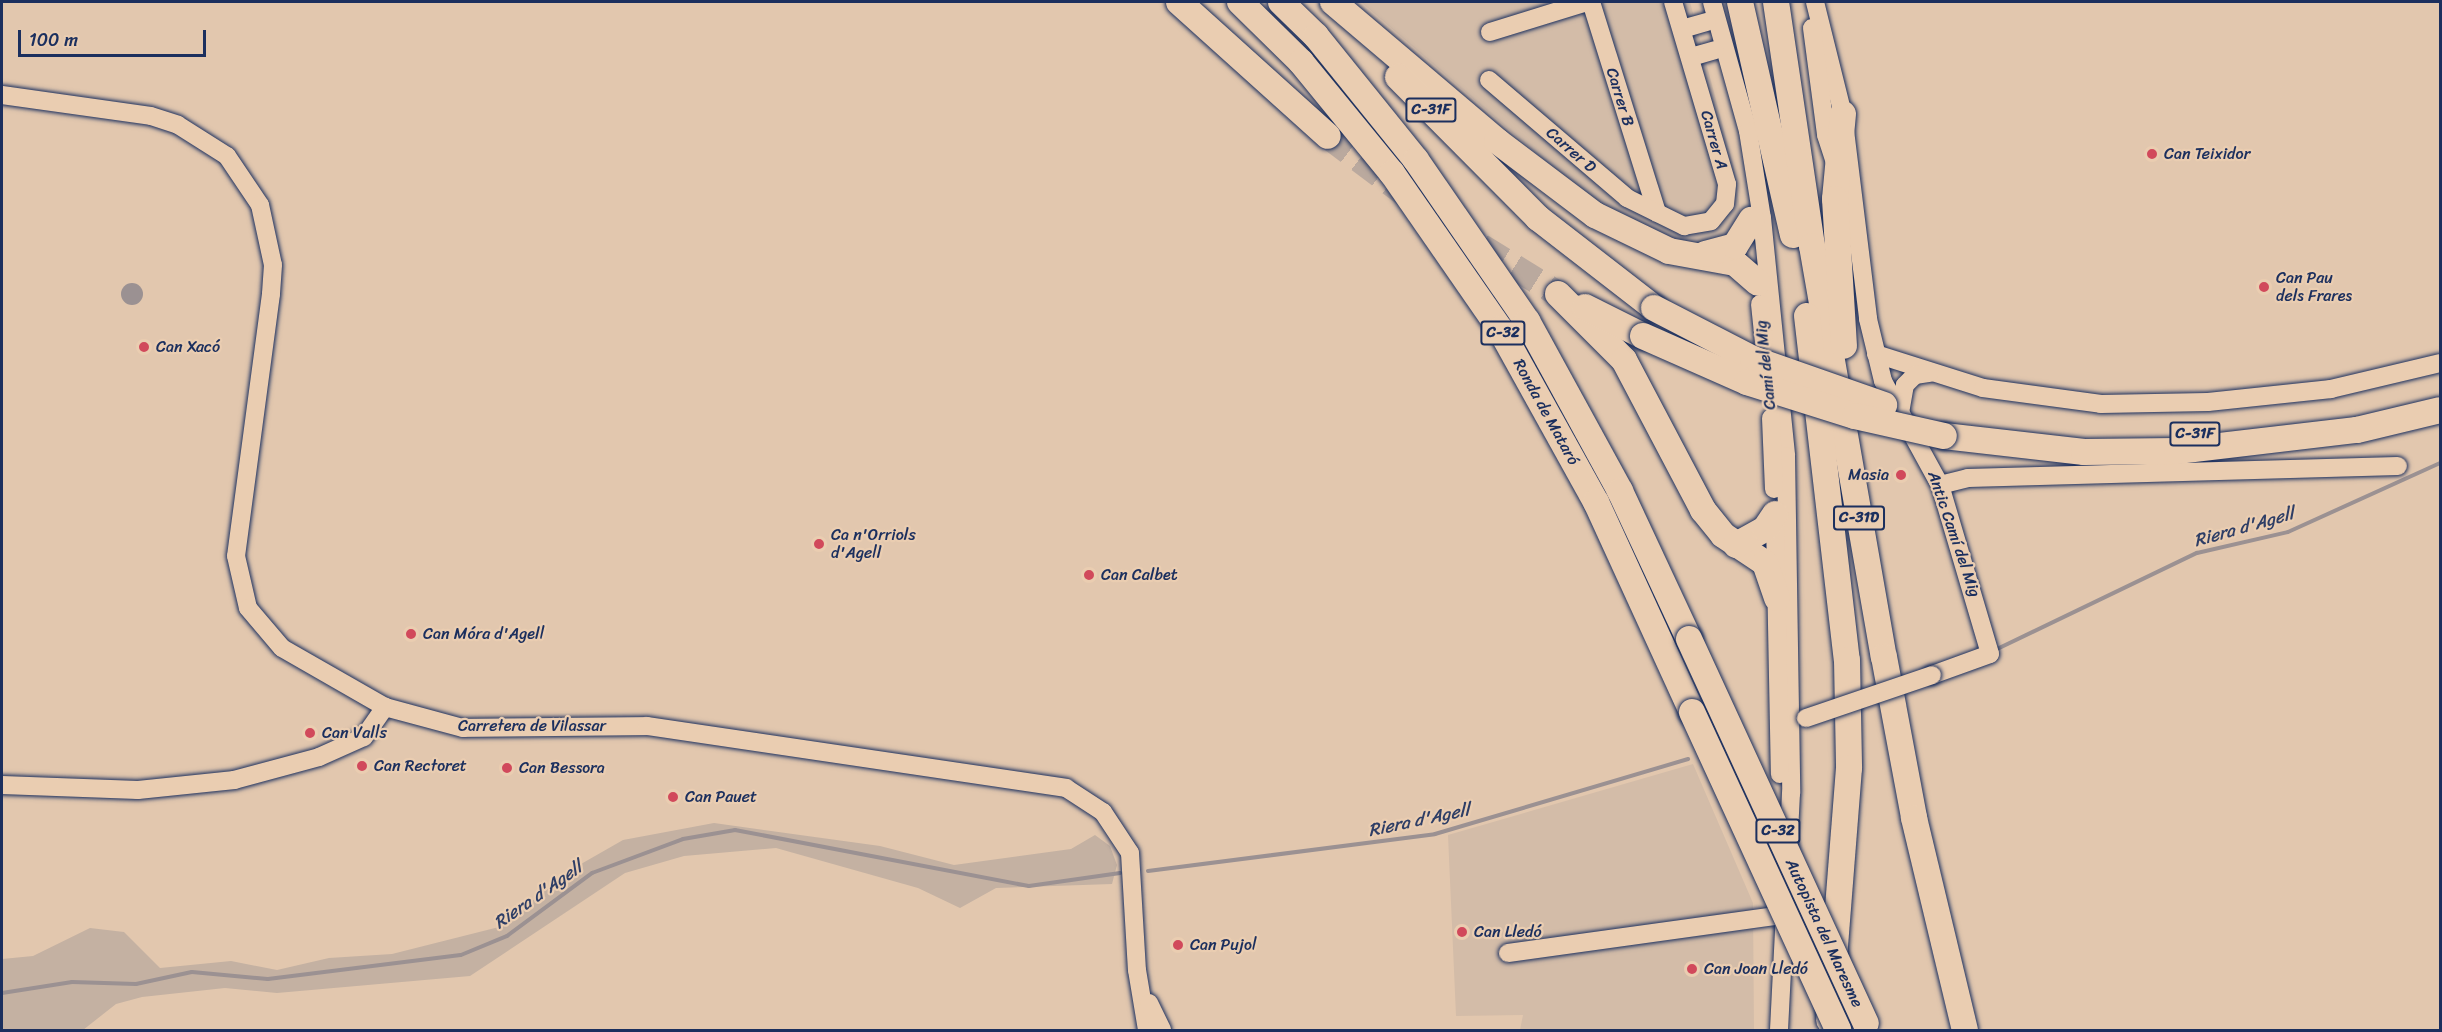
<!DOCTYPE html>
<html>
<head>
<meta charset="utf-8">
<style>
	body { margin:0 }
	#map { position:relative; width:2442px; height:1032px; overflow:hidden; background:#e2c7ae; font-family:Sriracha,sans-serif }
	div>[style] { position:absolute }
	.built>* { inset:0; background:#d3bca8 }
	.green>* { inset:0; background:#c4b1a2 }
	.water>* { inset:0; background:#9b9192 }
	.round { border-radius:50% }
	.stream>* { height:4px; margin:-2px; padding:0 2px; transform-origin:2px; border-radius:2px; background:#9b9192 }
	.highway-tunnel>* { height:26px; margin-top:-13px; transform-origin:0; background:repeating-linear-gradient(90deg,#baa99e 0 26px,transparent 0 39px) }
	.roads { filter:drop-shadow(0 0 2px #1b2f5e) drop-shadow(0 0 2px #1b2f5e) }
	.minor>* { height:18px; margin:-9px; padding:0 9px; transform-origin:9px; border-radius:9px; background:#eacdb1 }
	.highway>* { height:26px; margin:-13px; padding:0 13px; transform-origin:13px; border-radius:13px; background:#eacdb1 }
	.bridges { filter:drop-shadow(0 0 2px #1b2f5e) drop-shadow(0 0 2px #1b2f5e) }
	.minor-bridge>* { height:18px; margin:-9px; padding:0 9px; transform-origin:9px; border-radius:9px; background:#eacdb1 }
	.highway-bridge>* { height:26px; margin:-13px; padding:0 13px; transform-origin:13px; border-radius:13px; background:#eacdb1 }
	.dots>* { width:16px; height:16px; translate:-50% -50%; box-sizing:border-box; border:3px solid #eacdb1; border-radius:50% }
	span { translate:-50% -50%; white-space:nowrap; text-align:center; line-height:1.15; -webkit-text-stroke:4.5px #eacdb1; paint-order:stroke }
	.shield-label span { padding:2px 4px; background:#eacdb1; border:2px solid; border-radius:4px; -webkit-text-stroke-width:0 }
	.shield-label { font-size:15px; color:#1b2f5e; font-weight:700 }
	.street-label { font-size:16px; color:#1b2f5e }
	.poi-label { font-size:16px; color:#1b2f5e }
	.left { translate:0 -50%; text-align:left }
	.right { translate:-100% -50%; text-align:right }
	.water-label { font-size:18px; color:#2e3e66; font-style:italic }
	.frame { position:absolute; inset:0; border:3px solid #1b2f5e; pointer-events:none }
	.scale { position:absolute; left:18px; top:30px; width:188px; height:27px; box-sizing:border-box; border:3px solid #1b2f5e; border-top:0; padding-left:8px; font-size:18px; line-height:21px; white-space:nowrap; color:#1b2f5e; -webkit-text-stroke:4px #eacdb1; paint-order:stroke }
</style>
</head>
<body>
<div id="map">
	<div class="built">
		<div style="clip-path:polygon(1361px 2px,1690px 2px,1734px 168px,1741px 215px,1734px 234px,1704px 247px,1664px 237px,1586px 196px)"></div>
		<div style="clip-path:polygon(1693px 764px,1753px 903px,1754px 1030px,1520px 1030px,1523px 1015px,1456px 1016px,1448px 835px)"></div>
	</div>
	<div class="green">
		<div style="clip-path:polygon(714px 823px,880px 846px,954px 865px,1071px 849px,1095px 835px,1110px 846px,1117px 865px,1112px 884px,996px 888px,960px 908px,918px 888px,776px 848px,684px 856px,625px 873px,470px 976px,277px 993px,225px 988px,142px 997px,116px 1004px,83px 1030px,2px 1030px,2px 959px,33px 956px,90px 928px,124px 932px,160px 968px,231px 961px,277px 970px,329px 958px,392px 954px,499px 927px,574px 868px,623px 840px)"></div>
	</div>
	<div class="water">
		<div class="round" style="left:121px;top:283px;width:22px;height:22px"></div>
	</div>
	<div class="stream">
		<div style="left:1995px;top:650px;width:224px;rotate:-25.7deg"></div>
		<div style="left:2197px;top:553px;width:93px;rotate:-13deg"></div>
		<div style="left:2288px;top:532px;width:167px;rotate:-24.4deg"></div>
		<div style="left:1148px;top:871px;width:289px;rotate:-7.3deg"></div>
		<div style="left:1435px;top:834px;width:264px;rotate:-16.5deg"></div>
		<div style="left:2px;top:993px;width:71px;rotate:-8.9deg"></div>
		<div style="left:72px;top:982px;width:64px;rotate:1.8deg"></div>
		<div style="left:136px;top:984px;width:57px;rotate:-12.1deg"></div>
		<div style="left:192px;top:972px;width:76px;rotate:5.3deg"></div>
		<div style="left:268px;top:979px;width:194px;rotate:-7.1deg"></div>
		<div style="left:461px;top:955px;width:50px;rotate:-22.4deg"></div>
		<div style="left:507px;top:936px;width:106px;rotate:-36.5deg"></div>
		<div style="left:592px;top:873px;width:97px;rotate:-20.5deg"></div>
		<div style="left:683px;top:839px;width:53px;rotate:-9.8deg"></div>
		<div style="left:735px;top:830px;width:299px;rotate:10.8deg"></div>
		<div style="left:1029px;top:886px;width:92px;rotate:-8.1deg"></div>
	</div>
	<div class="highway-tunnel">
		<div style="left:1328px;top:136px;width:150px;rotate:36.9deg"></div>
		<div style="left:1448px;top:226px;width:129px;rotate:31.7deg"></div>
	</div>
	<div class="roads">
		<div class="minor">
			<div style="left:1591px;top:2px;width:221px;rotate:72.6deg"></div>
			<div style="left:1712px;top:2px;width:134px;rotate:74.4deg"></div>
			<div style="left:1748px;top:131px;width:88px;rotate:80.9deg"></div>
			<div style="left:1762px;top:218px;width:239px;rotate:84.2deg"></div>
			<div style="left:1786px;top:456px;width:337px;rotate:89.1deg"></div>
			<div style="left:1791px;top:793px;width:237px;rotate:92.9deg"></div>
			<div style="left:1815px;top:2px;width:115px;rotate:76deg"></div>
			<div style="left:1843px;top:114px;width:207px;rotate:83deg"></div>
			<div style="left:1868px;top:319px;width:64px;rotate:76.4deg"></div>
			<div style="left:1883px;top:381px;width:119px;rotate:61.3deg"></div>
			<div style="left:1940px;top:485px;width:176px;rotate:73.5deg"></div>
			<div style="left:1990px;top:654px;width:62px;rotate:160.1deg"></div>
			<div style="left:1812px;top:28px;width:108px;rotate:82.5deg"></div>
			<div style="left:1826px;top:135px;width:29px;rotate:72deg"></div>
			<div style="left:1682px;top:29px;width:26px;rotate:-16deg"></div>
			<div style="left:1490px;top:32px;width:102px;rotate:-17.2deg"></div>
			<div style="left:1691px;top:57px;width:25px;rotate:-16deg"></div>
			<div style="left:1489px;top:80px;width:182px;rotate:40.5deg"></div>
			<div style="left:1627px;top:198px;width:64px;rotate:26.2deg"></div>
			<div style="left:1684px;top:226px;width:27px;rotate:-10deg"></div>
			<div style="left:1711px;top:221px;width:22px;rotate:-51deg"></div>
			<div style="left:1725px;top:204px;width:20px;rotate:-84deg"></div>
			<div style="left:1727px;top:184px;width:190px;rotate:-106.5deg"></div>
			<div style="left:2px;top:95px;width:150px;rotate:8deg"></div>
			<div style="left:151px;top:116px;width:28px;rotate:18deg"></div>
			<div style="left:178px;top:125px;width:58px;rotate:32.3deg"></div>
			<div style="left:227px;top:156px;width:59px;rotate:56deg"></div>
			<div style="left:260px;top:205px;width:61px;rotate:77.8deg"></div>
			<div style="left:273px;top:265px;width:29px;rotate:94deg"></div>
			<div style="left:271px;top:294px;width:264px;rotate:97.6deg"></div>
			<div style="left:236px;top:556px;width:53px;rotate:77deg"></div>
			<div style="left:248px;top:608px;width:52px;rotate:49.6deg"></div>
			<div style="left:282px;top:648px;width:119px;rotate:29.8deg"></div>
			<div style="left:385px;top:707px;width:81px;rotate:15.1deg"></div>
			<div style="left:463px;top:728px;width:184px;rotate:-0.6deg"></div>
			<div style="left:647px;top:726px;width:424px;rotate:8.4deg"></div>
			<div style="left:1066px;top:788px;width:44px;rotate:33deg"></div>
			<div style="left:1103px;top:812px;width:49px;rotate:56.6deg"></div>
			<div style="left:1130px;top:853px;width:117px;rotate:86.6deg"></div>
			<div style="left:1137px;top:970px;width:61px;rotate:80.5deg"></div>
			<div style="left:1760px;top:304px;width:68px;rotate:84.1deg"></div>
			<div style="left:1876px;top:354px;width:112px;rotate:17.6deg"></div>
			<div style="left:1983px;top:388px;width:119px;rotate:7.7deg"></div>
			<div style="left:2101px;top:404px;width:107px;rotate:-1.1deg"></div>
			<div style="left:2208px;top:402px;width:124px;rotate:-6deg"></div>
			<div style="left:2331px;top:389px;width:112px;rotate:-13.4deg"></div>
			<div style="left:1900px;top:413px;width:28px;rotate:-80deg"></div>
			<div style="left:1905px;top:385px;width:14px;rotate:-45deg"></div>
			<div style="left:1915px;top:375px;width:15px;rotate:-8deg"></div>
			<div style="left:1771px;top:418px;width:71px;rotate:87.6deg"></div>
			<div style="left:1940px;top:485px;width:29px;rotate:-14deg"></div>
			<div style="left:1968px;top:478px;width:430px;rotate:-1.6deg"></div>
			<div style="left:1775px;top:520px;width:254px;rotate:88.9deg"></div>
			<div style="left:2px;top:785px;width:136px;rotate:2.1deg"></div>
			<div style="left:138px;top:790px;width:97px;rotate:-5.9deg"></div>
			<div style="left:234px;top:780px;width:88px;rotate:-15.1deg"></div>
			<div style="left:319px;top:757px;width:49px;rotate:-24deg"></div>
			<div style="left:364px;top:737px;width:37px;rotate:-55deg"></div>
			<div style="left:1508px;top:953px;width:269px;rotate:-7.9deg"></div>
			<div style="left:1149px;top:1003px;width:30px;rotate:64deg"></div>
		</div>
		<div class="highway">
			<div style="left:1179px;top:2px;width:200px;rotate:42deg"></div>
			<div style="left:1240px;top:2px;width:86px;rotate:44.5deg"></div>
			<div style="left:1301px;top:62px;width:144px;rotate:50.7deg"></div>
			<div style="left:1392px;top:173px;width:190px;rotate:55.3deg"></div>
			<div style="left:1500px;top:329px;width:198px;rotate:61deg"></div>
			<div style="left:1596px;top:502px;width:231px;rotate:65.4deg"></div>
			<div style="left:1281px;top:2px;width:49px;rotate:44.2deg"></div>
			<div style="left:1316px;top:36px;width:159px;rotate:51.1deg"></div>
			<div style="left:1416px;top:160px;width:196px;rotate:55.4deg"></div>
			<div style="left:1527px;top:321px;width:194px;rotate:61.3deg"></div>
			<div style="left:1620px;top:491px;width:163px;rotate:65deg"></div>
			<div style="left:1333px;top:2px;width:215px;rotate:40.3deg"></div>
			<div style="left:1497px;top:141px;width:123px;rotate:37.1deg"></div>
			<div style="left:1595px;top:215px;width:82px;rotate:25.9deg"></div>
			<div style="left:1669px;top:251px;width:67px;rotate:10.3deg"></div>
			<div style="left:1735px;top:263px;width:30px;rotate:41deg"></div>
			<div style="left:1740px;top:2px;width:239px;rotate:77.2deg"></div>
			<div style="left:1776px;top:2px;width:247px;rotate:81.6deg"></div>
			<div style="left:1812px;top:246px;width:417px;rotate:80.1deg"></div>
			<div style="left:1884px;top:657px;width:164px;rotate:79.4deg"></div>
			<div style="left:1914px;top:818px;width:218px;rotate:76.5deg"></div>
			<div style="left:1398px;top:77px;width:199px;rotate:45.2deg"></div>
			<div style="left:1538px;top:218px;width:147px;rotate:37.8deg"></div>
			<div style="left:1843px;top:114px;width:85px;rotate:95.4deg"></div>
			<div style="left:1835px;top:199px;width:147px;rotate:86.5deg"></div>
			<div style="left:1705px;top:254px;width:31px;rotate:-15deg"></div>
			<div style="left:1735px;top:246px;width:31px;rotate:-58deg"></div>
			<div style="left:1558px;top:294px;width:93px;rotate:45deg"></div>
			<div style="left:1624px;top:360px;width:170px;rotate:62.2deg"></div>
			<div style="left:1703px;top:510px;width:32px;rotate:51deg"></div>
			<div style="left:1723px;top:535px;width:50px;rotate:33.7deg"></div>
			<div style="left:1765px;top:563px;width:37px;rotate:71deg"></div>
			<div style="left:1585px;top:307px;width:65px;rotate:26.6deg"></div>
			<div style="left:1807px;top:316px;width:346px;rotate:83.4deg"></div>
			<div style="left:1847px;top:660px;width:108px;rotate:88.9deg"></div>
			<div style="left:1849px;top:768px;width:253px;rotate:94.5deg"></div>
			<div style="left:1944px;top:436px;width:141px;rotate:6.5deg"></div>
			<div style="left:2084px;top:452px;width:93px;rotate:-0.6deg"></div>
			<div style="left:2177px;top:451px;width:181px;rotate:-6.7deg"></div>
			<div style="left:2357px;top:430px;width:85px;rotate:-13.5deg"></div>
			<div style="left:1736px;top:545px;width:33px;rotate:-29deg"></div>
			<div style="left:1765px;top:529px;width:18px;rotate:-56deg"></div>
		</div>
	</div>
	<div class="bridges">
		<div class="minor-bridge">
			<div style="left:1806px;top:718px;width:133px;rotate:-18.8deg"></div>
		</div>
		<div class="highway-bridge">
			<div style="left:1654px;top:308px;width:111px;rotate:27.3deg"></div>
			<div style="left:1753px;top:359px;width:139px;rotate:19.3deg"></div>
			<div style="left:1643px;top:336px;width:114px;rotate:23.9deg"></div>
			<div style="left:1747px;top:382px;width:113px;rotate:17.5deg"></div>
			<div style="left:1855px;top:416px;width:91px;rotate:12.7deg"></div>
			<div style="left:1689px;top:639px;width:423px;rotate:65.3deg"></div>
			<div style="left:1692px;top:712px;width:350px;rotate:65.3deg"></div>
		</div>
	</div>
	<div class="dots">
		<div style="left:2152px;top:154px;background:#d1495b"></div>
		<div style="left:2264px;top:287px;background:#d1495b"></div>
		<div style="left:144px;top:347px;background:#d1495b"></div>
		<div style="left:1901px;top:475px;background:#d1495b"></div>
		<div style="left:819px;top:544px;background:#d1495b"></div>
		<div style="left:1089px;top:575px;background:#d1495b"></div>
		<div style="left:411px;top:634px;background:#d1495b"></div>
		<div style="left:310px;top:733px;background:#d1495b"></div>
		<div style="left:362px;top:766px;background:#d1495b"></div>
		<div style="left:507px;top:768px;background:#d1495b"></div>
		<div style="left:673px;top:797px;background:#d1495b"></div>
		<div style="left:1462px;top:932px;background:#d1495b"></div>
		<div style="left:1178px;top:945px;background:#d1495b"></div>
		<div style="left:1692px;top:969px;background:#d1495b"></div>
	</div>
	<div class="shield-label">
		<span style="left:1431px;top:110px">C-31F</span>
		<span style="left:1503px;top:333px">C-32</span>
		<span style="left:2195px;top:434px">C-31F</span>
		<span style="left:1859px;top:518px">C-31D</span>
		<span style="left:1778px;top:831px">C-32</span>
	</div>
	<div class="street-label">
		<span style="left:1620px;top:97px;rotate:73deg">Carrer B</span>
		<span style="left:1714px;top:140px;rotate:74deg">Carrer A</span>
		<span style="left:1571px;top:150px;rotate:41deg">Carrer D</span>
		<span style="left:1766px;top:365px;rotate:-96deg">Camí del Mig</span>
		<span style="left:1546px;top:412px;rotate:61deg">Ronda de Mataró</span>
		<span style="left:1954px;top:534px;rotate:71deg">Antic Camí del Mig</span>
		<span style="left:532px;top:726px">Carretera de Vilassar</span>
		<span style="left:1824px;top:933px;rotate:65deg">Autopista del Maresme</span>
	</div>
	<div class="poi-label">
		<span class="left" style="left:2164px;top:154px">Can Teixidor</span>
		<span class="left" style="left:2276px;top:287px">Can Pau<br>dels Frares</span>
		<span class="left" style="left:156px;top:347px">Can Xacó</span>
		<span class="right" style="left:1889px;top:475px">Masia</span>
		<span class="left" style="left:831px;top:544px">Ca n'Orriols<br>d'Agell</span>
		<span class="left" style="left:1101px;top:575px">Can Calbet</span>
		<span class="left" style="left:423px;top:634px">Can Móra d'Agell</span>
		<span class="left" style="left:322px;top:733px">Can Valls</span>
		<span class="left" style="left:374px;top:766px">Can Rectoret</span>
		<span class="left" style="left:519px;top:768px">Can Bessora</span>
		<span class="left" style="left:685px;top:797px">Can Pauet</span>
		<span class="left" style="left:1474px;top:932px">Can Lledó</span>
		<span class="left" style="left:1190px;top:945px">Can Pujol</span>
		<span class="left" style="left:1704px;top:969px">Can Joan Lledó</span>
	</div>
	<div class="water-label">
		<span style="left:2244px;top:527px;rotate:-16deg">Riera d'Agell</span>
		<span style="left:1419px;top:820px;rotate:-12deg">Riera d'Agell</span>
		<span style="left:538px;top:895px;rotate:-35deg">Riera d'Agell</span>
	</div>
	<div class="frame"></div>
	<div class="scale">100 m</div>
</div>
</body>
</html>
